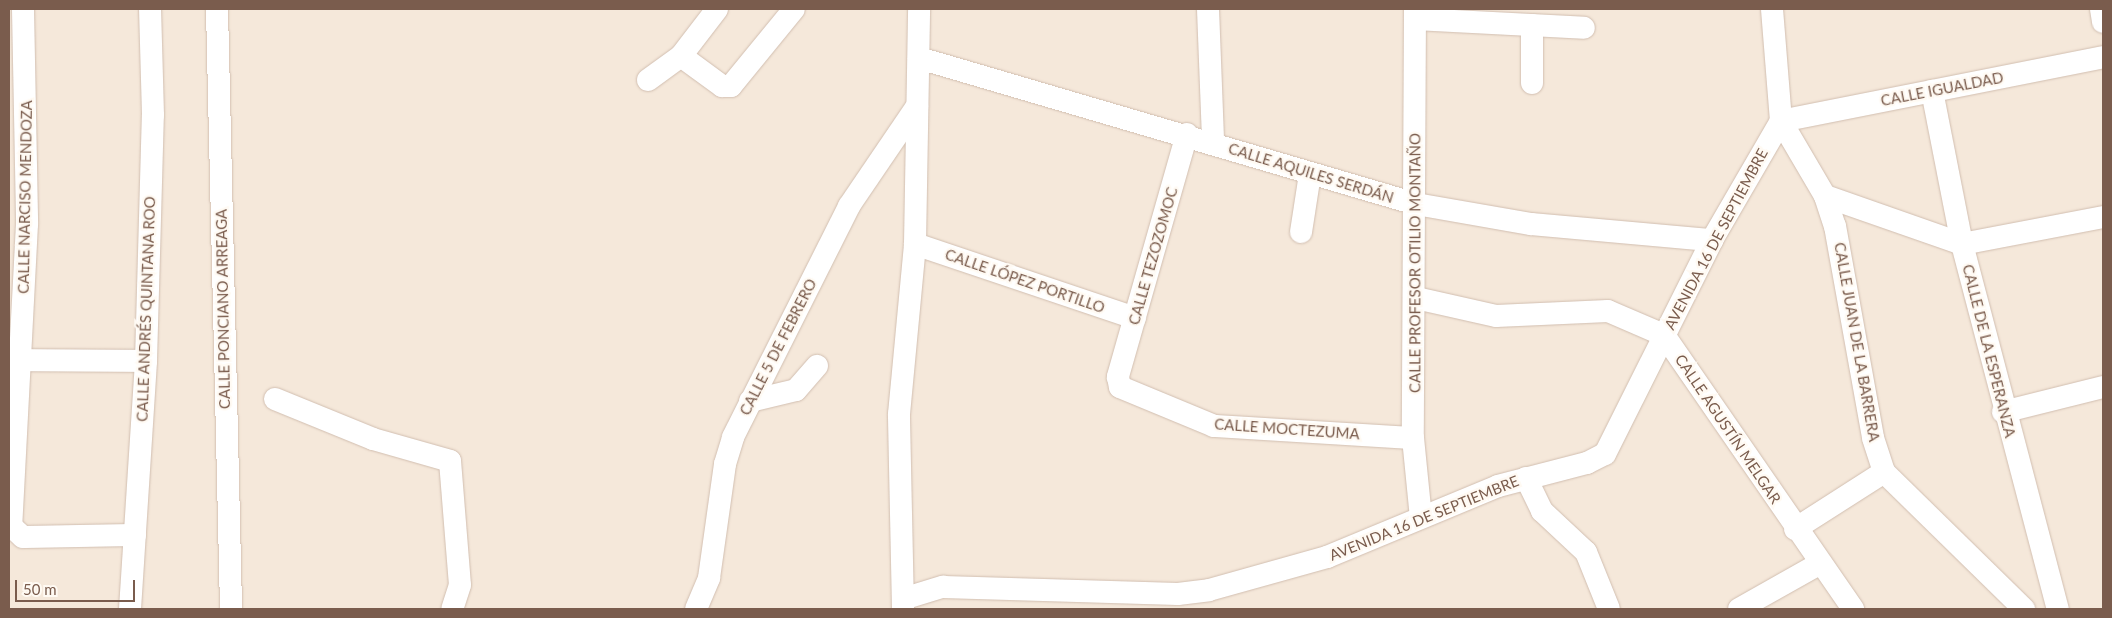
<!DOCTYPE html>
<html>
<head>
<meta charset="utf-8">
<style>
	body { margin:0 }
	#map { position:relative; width:2112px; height:618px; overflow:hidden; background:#fdf6ec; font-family:Lato,sans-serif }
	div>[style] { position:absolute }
	.residential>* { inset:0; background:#f5e8da }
	.roads { filter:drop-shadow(0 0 1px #d1beb0) drop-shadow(0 0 1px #d1beb0) }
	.minor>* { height:22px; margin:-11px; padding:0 11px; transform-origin:11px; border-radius:11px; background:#fff }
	span { translate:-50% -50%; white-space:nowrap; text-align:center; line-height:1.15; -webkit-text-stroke:4.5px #fffaf3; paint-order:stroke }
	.street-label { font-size:15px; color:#7a5c4d }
	.frame { position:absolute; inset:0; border:10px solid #7a5c4d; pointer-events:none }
	.scale { position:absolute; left:15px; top:580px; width:120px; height:22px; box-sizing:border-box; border:2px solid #7a5c4d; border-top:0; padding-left:6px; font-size:15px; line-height:18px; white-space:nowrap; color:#7a5c4d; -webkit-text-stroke:4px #fffaf3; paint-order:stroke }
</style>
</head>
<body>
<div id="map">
	<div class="residential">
		<div style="clip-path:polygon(9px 9px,2103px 9px,2103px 609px,9px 609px)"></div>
	</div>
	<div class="roads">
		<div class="minor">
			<div style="left:23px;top:9px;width:215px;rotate:88.9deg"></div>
			<div style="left:27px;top:224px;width:302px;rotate:93deg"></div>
			<div style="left:11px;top:526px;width:16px;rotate:43deg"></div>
			<div style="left:23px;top:537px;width:112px;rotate:-1deg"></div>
			<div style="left:217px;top:9px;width:600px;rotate:88.66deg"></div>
			<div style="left:1208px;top:9px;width:133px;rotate:87.8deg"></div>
			<div style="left:1415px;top:9px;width:429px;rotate:90.3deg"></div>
			<div style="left:1413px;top:438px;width:80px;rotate:84.3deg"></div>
			<div style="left:2101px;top:9px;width:13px;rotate:81deg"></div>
			<div style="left:1415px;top:19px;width:169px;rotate:3deg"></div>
			<div style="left:1532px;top:25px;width:58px;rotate:90deg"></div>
			<div style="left:681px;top:56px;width:51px;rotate:36.2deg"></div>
			<div style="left:722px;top:86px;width:9px"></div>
			<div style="left:731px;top:86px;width:99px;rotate:-50.7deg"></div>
			<div style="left:919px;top:58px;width:518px;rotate:16.37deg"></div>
			<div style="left:1416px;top:204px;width:117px;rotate:9.9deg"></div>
			<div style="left:1531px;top:224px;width:182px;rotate:5.1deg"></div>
			<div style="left:648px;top:80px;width:41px;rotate:-36deg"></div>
			<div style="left:681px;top:56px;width:59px;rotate:-52.5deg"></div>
			<div style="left:1932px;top:91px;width:156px;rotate:78.9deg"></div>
			<div style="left:1962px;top:244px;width:377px;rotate:75.3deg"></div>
			<div style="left:1781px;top:121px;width:87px;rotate:59.6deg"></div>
			<div style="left:1825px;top:196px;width:32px;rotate:72deg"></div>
			<div style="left:1835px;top:226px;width:215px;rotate:79.8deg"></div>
			<div style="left:1873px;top:438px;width:36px;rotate:72deg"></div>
			<div style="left:1884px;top:472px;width:196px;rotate:44.4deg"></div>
			<div style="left:1781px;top:121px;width:328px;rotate:-11.2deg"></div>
			<div style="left:1187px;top:134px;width:253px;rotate:105.9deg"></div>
			<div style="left:1118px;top:377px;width:10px;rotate:79deg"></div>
			<div style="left:1120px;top:387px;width:102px;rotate:22.5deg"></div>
			<div style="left:1214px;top:426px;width:199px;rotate:3.5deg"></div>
			<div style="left:1825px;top:196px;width:145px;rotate:19.3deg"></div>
			<div style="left:1962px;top:244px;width:144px;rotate:-10.8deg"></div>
			<div style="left:1301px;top:232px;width:59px;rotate:-81.2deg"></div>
			<div style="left:915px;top:244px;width:232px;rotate:18.6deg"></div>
			<div style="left:1416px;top:298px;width:82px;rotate:12.7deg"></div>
			<div style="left:1496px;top:316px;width:112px;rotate:-2.6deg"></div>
			<div style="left:1608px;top:311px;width:61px;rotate:23.2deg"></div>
			<div style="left:1664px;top:335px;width:333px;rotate:55.4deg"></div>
			<div style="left:9px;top:360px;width:137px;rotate:0.4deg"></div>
			<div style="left:275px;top:399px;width:106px;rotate:22.2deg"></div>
			<div style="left:373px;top:439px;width:80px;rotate:15.9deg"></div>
			<div style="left:450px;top:461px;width:124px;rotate:85.4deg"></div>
			<div style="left:460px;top:585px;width:25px;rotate:108deg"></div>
			<div style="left:750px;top:401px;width:47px;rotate:-13.4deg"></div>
			<div style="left:796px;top:390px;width:32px;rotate:-49deg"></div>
			<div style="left:2003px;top:412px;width:103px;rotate:-14deg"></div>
			<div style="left:1526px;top:478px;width:37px;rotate:64deg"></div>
			<div style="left:1542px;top:511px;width:60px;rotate:43deg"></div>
			<div style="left:1586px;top:552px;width:61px;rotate:68deg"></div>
			<div style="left:1795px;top:529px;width:106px;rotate:-32.6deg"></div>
			<div style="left:906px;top:598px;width:39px;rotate:-17deg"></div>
			<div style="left:943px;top:587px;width:235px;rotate:1.7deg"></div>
			<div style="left:1178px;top:594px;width:31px;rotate:-7deg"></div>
			<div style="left:1209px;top:590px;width:123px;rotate:-15.6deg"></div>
			<div style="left:1327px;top:557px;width:185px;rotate:-22.5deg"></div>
			<div style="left:1498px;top:486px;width:92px;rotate:-14.5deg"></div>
			<div style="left:1587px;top:463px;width:20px;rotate:-27deg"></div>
			<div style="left:1605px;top:454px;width:239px;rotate:-63.4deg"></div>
			<div style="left:1712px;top:240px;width:138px;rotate:-59.9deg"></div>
			<div style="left:1781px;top:121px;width:112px;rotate:-94.6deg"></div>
			<div style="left:130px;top:609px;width:249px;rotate:-86.3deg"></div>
			<div style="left:146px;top:361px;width:246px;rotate:-88.4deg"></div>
			<div style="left:153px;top:115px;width:106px;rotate:-91.6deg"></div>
			<div style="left:696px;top:609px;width:34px;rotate:-67deg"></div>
			<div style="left:709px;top:578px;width:115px;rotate:-82deg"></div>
			<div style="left:725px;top:464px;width:28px;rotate:-73deg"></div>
			<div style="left:733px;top:437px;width:258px;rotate:-63.3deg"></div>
			<div style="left:849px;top:206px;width:121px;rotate:-55.8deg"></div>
			<div style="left:903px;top:609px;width:195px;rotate:-91.2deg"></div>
			<div style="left:899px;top:414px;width:171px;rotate:-84.6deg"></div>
			<div style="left:915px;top:244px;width:235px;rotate:-89deg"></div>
			<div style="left:1739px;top:609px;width:92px;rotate:-29.4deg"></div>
		</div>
	</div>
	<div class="street-label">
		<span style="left:1942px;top:89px;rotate:-11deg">CALLE IGUALDAD</span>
		<span style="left:1311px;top:173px;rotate:17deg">CALLE AQUILES SERDÁN</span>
		<span style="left:25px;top:197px;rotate:-89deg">CALLE NARCISO MENDOZA</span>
		<span style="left:1716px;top:239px;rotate:-62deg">AVENIDA 16 DE SEPTIEMBRE</span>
		<span style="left:1153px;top:256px;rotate:-74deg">CALLE TEZOZOMOC</span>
		<span style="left:1415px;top:263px;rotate:-90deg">CALLE PROFESOR OTILIO MONTAÑO</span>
		<span style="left:1025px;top:281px;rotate:19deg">CALLE LÓPEZ PORTILLO</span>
		<span style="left:146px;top:309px;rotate:-88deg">CALLE ANDRÉS QUINTANA ROO</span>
		<span style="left:223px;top:309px;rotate:-91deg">CALLE PONCIANO ARREAGA</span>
		<span style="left:1857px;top:342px;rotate:80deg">CALLE JUAN DE LA BARRERA</span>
		<span style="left:778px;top:347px;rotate:-63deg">CALLE 5 DE FEBRERO</span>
		<span style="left:1989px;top:351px;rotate:76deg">CALLE DE LA ESPERANZA</span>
		<span style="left:1287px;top:429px;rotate:4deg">CALLE MOCTEZUMA</span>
		<span style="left:1728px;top:429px;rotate:56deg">CALLE AGUSTÍN MELGAR</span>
		<span style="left:1424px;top:518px;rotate:-22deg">AVENIDA 16 DE SEPTIEMBRE</span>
	</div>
	<div class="frame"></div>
	<div class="scale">50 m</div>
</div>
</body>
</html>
